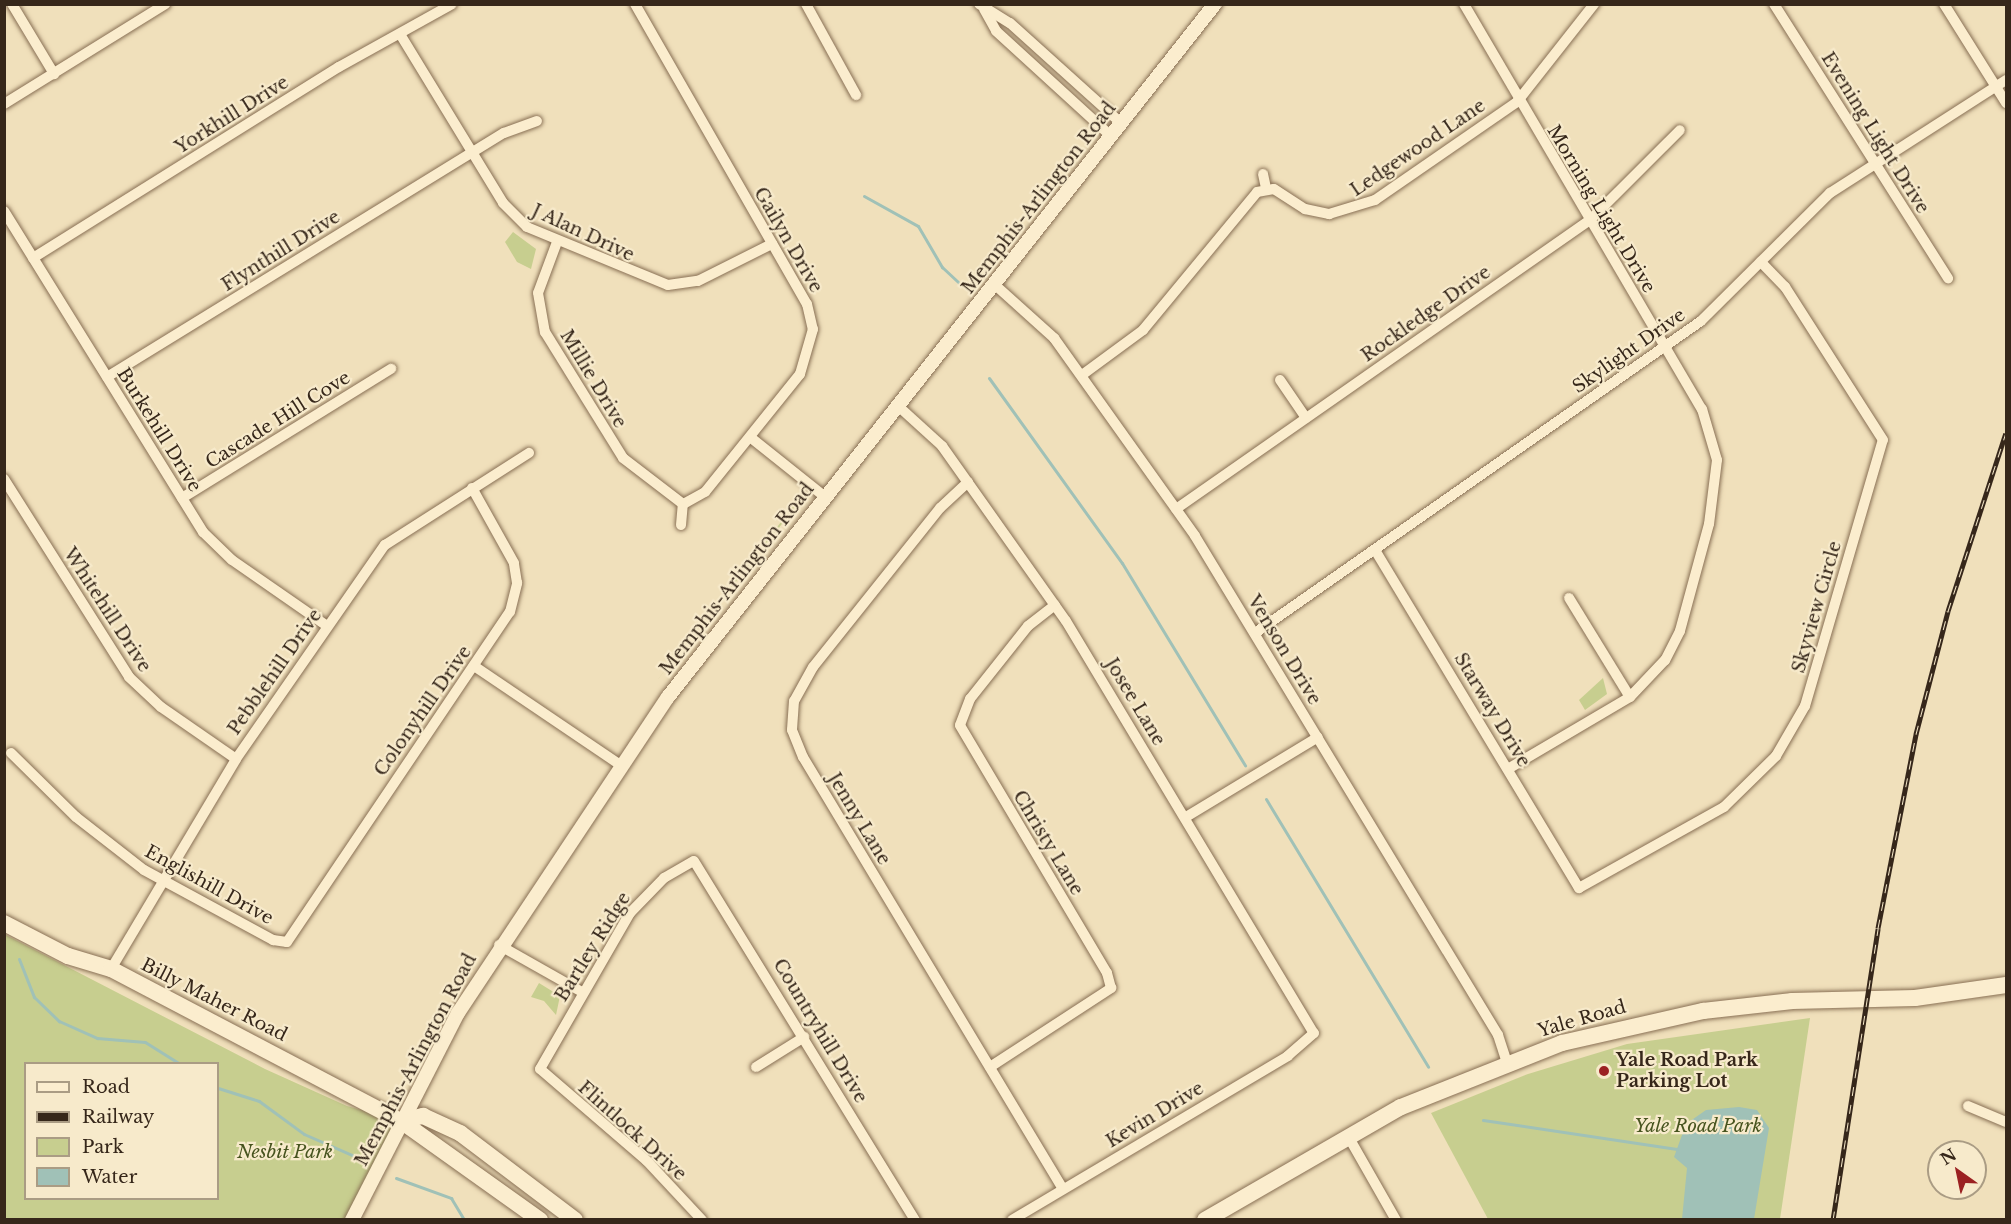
<!DOCTYPE html>
<html>
<head>
<meta charset="utf-8">
<style>
	body { margin:0 }
	#map { position:relative; width:2011px; height:1224px; overflow:hidden; background:#f0e0bb; font-family:"Libre Baskerville",serif }
	div>[style] { position:absolute }
	.green>* { inset:0; background:#c7ce8f }
	.water>* { inset:0; background:#a0c1b7 }
	.stream>* { height:3px; margin:-1.5px; padding:0 1.5px; transform-origin:1.5px; border-radius:1.5px; background:#a0c1b7 }
	.roads { filter:drop-shadow(0 0 2px #886f54) drop-shadow(0 0 2px #886f54) }
	.minor>* { height:10px; margin:-5px; padding:0 5px; transform-origin:5px; border-radius:5px; background:#fbedce }
	.tertiary>* { height:14px; margin:-7px; padding:0 7px; transform-origin:7px; border-radius:7px; background:#fbedce }
	.secondary>* { height:16px; margin:-8px; padding:0 8px; transform-origin:8px; border-radius:8px; background:#fbedce }
	.rail>* { height:5px; margin-top:-2.5px; transform-origin:0; background:repeating-linear-gradient(90deg,#f7eacb 0 9px,#36271a 0 18px); box-sizing:border-box; border-block:2px solid #36271a }
	.dots>* { width:16px; height:16px; translate:-50% -50%; box-sizing:border-box; border:3px solid #f7eacb; border-radius:50% }
	span { translate:-50% -50%; white-space:nowrap; text-align:center; line-height:1.15; -webkit-text-stroke:4.5px #f7eacb; paint-order:stroke }
	.street-label { font-size:18px; color:#36271a }
	.poi-label { font-size:18px; color:#36271a; font-weight:700 }
	.left { translate:0 -50%; text-align:left }
	.park-label { font-size:18px; color:#47541f; font-style:italic }
	.frame { position:absolute; inset:0; border:6px solid #36271a; pointer-events:none }
	.legend { position:absolute; left:24px; top:1062px; width:195px; height:138px; box-sizing:border-box; background:#f7eacb; border:2px solid #aa9c84; margin:0; padding:8px 10px; list-style:none; font-size:18px; color:#36271a }
	.legend li { display:flex; align-items:center; gap:12px; height:30px }
	.legend b { width:30px; border:2px solid #aa9c84 }
	.north { position:absolute; left:1927px; top:1140px; width:60px; height:60px; box-sizing:border-box; background:#f7eacb; border:2px solid #aa9c84; border-radius:50%; rotate:327deg; font-size:16px; font-weight:700; line-height:24px; text-align:center; color:#36271a }
	.north::after { content:''; display:block; margin:auto; width:21px; height:27px; background:#9b2122; clip-path:polygon(50% 0,100% 100%,50% 72%,0 100%) }
</style>
</head>
<body>
<div id="map">
	<div class="green">
		<div style="clip-path:polygon(513px 232px,536px 249px,531px 269px,517px 262px,505px 242px)"></div>
		<div style="clip-path:polygon(797px 497px,793px 510px,655px 683px,792px 508px)"></div>
		<div style="clip-path:polygon(1603px 678px,1607px 694px,1585px 710px,1579px 700px)"></div>
		<div style="clip-path:polygon(evenodd,4px 934px,265px 1069px,347px 1106px,402px 1121px,352px 1219px,5px 1219px,4px 934px,26px 1064px,218px 1064px,218px 1198px,26px 1198px,26px 1064px)"></div>
		<div style="clip-path:polygon(539px 983px,560px 996px,556px 1015px,544px 1001px,531px 997px)"></div>
		<div style="clip-path:polygon(1810px 1018px,1780px 1219px,1488px 1219px,1431px 1113px,1528px 1074px,1627px 1044px)"></div>
	</div>
	<div class="water">
		<div style="clip-path:polygon(1739px 1107px,1757px 1110px,1769px 1128px,1754px 1219px,1682px 1219px,1687px 1168px,1674px 1157px,1686px 1124px,1706px 1110px)"></div>
	</div>
	<div class="stream">
		<div style="left:864px;top:196px;width:62px;rotate:29.1deg"></div>
		<div style="left:918px;top:226px;width:48px;rotate:59.7deg"></div>
		<div style="left:942px;top:267px;width:26px;rotate:43deg"></div>
		<div style="left:989px;top:378px;width:228px;rotate:54.3deg"></div>
		<div style="left:1122px;top:563px;width:237px;rotate:58.7deg"></div>
		<div style="left:1266px;top:799px;width:313px;rotate:58.8deg"></div>
		<div style="left:19px;top:959px;width:41px;rotate:68.5deg"></div>
		<div style="left:34px;top:997px;width:35px;rotate:44deg"></div>
		<div style="left:59px;top:1021px;width:42px;rotate:24.1deg"></div>
		<div style="left:97px;top:1038px;width:48px;rotate:4.8deg"></div>
		<div style="left:145px;top:1042px;width:41px;rotate:32.2deg"></div>
		<div style="left:218px;top:1088px;width:43px;rotate:17.6deg"></div>
		<div style="left:259px;top:1101px;width:56px;rotate:36.3deg"></div>
		<div style="left:304px;top:1134px;width:62px;rotate:23.7deg"></div>
		<div style="left:1483px;top:1120px;width:196px;rotate:8.5deg"></div>
		<div style="left:396px;top:1178px;width:59px;rotate:20deg"></div>
		<div style="left:451px;top:1198px;width:26px;rotate:59deg"></div>
	</div>
	<div class="roads">
		<div class="minor">
			<div style="left:12px;top:4px;width:82px;rotate:59deg"></div>
			<div style="left:635px;top:4px;width:346px;rotate:60.2deg"></div>
			<div style="left:807px;top:304px;width:26px;rotate:77deg"></div>
			<div style="left:813px;top:329px;width:47px;rotate:106.1deg"></div>
			<div style="left:800px;top:374px;width:151px;rotate:128.8deg"></div>
			<div style="left:705px;top:492px;width:25px;rotate:151deg"></div>
			<div style="left:806px;top:4px;width:104px;rotate:61.2deg"></div>
			<div style="left:979px;top:4px;width:36px;rotate:32deg"></div>
			<div style="left:1010px;top:23px;width:149px;rotate:42deg"></div>
			<div style="left:1464px;top:4px;width:470px;rotate:59.6deg"></div>
			<div style="left:1702px;top:409px;width:53px;rotate:73.6deg"></div>
			<div style="left:1717px;top:460px;width:64px;rotate:97.1deg"></div>
			<div style="left:1709px;top:524px;width:111px;rotate:105.2deg"></div>
			<div style="left:1680px;top:631px;width:33px;rotate:117deg"></div>
			<div style="left:1665px;top:660px;width:51px;rotate:133.4deg"></div>
			<div style="left:1630px;top:697px;width:142px;rotate:149.5deg"></div>
			<div style="left:1774px;top:4px;width:325px;rotate:57.6deg"></div>
			<div style="left:1944px;top:4px;width:117px;rotate:57.9deg"></div>
			<div style="left:984px;top:9px;width:25px;rotate:61deg"></div>
			<div style="left:996px;top:31px;width:156px;rotate:42.4deg"></div>
			<div style="left:400px;top:34px;width:198px;rotate:58.6deg"></div>
			<div style="left:503px;top:203px;width:34px;rotate:45deg"></div>
			<div style="left:527px;top:227px;width:152px;rotate:22.4deg"></div>
			<div style="left:668px;top:285px;width:30px;rotate:-8deg"></div>
			<div style="left:698px;top:281px;width:83px;rotate:-26.6deg"></div>
			<div style="left:4px;top:104px;width:190px;rotate:-31.8deg"></div>
			<div style="left:1263px;top:174px;width:14px;rotate:78deg"></div>
			<div style="left:4px;top:211px;width:378px;rotate:58.2deg"></div>
			<div style="left:203px;top:532px;width:40px;rotate:44deg"></div>
			<div style="left:232px;top:560px;width:116px;rotate:34.8deg"></div>
			<div style="left:557px;top:242px;width:54px;rotate:110.4deg"></div>
			<div style="left:538px;top:293px;width:40px;rotate:80deg"></div>
			<div style="left:545px;top:332px;width:148px;rotate:58.2deg"></div>
			<div style="left:623px;top:458px;width:76px;rotate:37.5deg"></div>
			<div style="left:33px;top:258px;width:361px;rotate:-32deg"></div>
			<div style="left:339px;top:67px;width:129px;rotate:-29.1deg"></div>
			<div style="left:994px;top:284px;width:81px;rotate:42deg"></div>
			<div style="left:1054px;top:338px;width:243px;rotate:54.5deg"></div>
			<div style="left:1195px;top:536px;width:584px;rotate:58.73deg"></div>
			<div style="left:1498px;top:1035px;width:28px;rotate:72deg"></div>
			<div style="left:1082px;top:375px;width:76px;rotate:-36.4deg"></div>
			<div style="left:1143px;top:330px;width:179px;rotate:-50.4deg"></div>
			<div style="left:1257px;top:192px;width:17px;rotate:-10deg"></div>
			<div style="left:1274px;top:189px;width:37px;rotate:33deg"></div>
			<div style="left:1305px;top:209px;width:25px;rotate:12deg"></div>
			<div style="left:1329px;top:214px;width:48px;rotate:-16.9deg"></div>
			<div style="left:1375px;top:200px;width:173px;rotate:-34.6deg"></div>
			<div style="left:1517px;top:102px;width:125px;rotate:-51.8deg"></div>
			<div style="left:107px;top:377px;width:466px;rotate:-31.6deg"></div>
			<div style="left:504px;top:133px;width:35px;rotate:-20deg"></div>
			<div style="left:1280px;top:380px;width:46px;rotate:55.6deg"></div>
			<div style="left:897px;top:405px;width:61px;rotate:42.3deg"></div>
			<div style="left:942px;top:446px;width:214px;rotate:54.7deg"></div>
			<div style="left:1066px;top:621px;width:481px;rotate:59deg"></div>
			<div style="left:1314px;top:1033px;width:35px;rotate:139deg"></div>
			<div style="left:1288px;top:1056px;width:321px;rotate:149.3deg"></div>
			<div style="left:750px;top:437px;width:95px;rotate:38.6deg"></div>
			<div style="left:4px;top:479px;width:234px;rotate:57.7deg"></div>
			<div style="left:129px;top:677px;width:44px;rotate:43.2deg"></div>
			<div style="left:161px;top:707px;width:91px;rotate:34.7deg"></div>
			<div style="left:968px;top:482px;width:38px;rotate:137deg"></div>
			<div style="left:940px;top:508px;width:203px;rotate:128.6deg"></div>
			<div style="left:813px;top:667px;width:39px;rotate:119deg"></div>
			<div style="left:794px;top:701px;width:29px;rotate:94deg"></div>
			<div style="left:792px;top:730px;width:29px;rotate:68deg"></div>
			<div style="left:803px;top:757px;width:504px;rotate:58.96deg"></div>
			<div style="left:182px;top:498px;width:246px;rotate:-31.7deg"></div>
			<div style="left:1176px;top:509px;width:505px;rotate:-34.92deg"></div>
			<div style="left:1590px;top:220px;width:127px;rotate:-45deg"></div>
			<div style="left:681px;top:525px;width:21px;rotate:-85deg"></div>
			<div style="left:1375px;top:550px;width:395px;rotate:58.9deg"></div>
			<div style="left:1579px;top:888px;width:166px;rotate:-29.2deg"></div>
			<div style="left:1724px;top:807px;width:73px;rotate:-44.4deg"></div>
			<div style="left:1776px;top:756px;width:58px;rotate:-59.9deg"></div>
			<div style="left:1805px;top:706px;width:277px;rotate:-73.7deg"></div>
			<div style="left:1883px;top:440px;width:182px;rotate:-122.6deg"></div>
			<div style="left:1785px;top:287px;width:35px;rotate:-134deg"></div>
			<div style="left:1569px;top:598px;width:116px;rotate:58.4deg"></div>
			<div style="left:1255px;top:633px;width:544px;rotate:-34.97deg"></div>
			<div style="left:1701px;top:321px;width:182px;rotate:-44.8deg"></div>
			<div style="left:1830px;top:193px;width:209px;rotate:-32.7deg"></div>
			<div style="left:474px;top:666px;width:176px;rotate:34.1deg"></div>
			<div style="left:11px;top:753px;width:91px;rotate:44.6deg"></div>
			<div style="left:76px;top:817px;width:86px;rotate:37.9deg"></div>
			<div style="left:144px;top:870px;width:147px;rotate:28.5deg"></div>
			<div style="left:273px;top:940px;width:14px;rotate:8deg"></div>
			<div style="left:1186px;top:817px;width:154px;rotate:-31.2deg"></div>
			<div style="left:287px;top:942px;width:398px;rotate:-56deg"></div>
			<div style="left:510px;top:612px;width:30px;rotate:-76deg"></div>
			<div style="left:517px;top:583px;width:20px;rotate:-99deg"></div>
			<div style="left:514px;top:563px;width:86px;rotate:-119.2deg"></div>
			<div style="left:499px;top:945px;width:95px;rotate:29.5deg"></div>
			<div style="left:111px;top:969px;width:244px;rotate:-59.2deg"></div>
			<div style="left:236px;top:759px;width:261px;rotate:-55.2deg"></div>
			<div style="left:385px;top:545px;width:171px;rotate:-32.6deg"></div>
			<div style="left:756px;top:1067px;width:57px;rotate:-32deg"></div>
			<div style="left:990px;top:1067px;width:145px;rotate:-33.1deg"></div>
			<div style="left:1111px;top:988px;width:16px;rotate:-105deg"></div>
			<div style="left:1107px;top:973px;width:288px;rotate:-120.7deg"></div>
			<div style="left:960px;top:725px;width:28px;rotate:-69deg"></div>
			<div style="left:970px;top:699px;width:93px;rotate:-51.5deg"></div>
			<div style="left:1028px;top:626px;width:34px;rotate:-38deg"></div>
			<div style="left:1968px;top:1106px;width:41px;rotate:22.8deg"></div>
			<div style="left:1348px;top:1136px;width:97px;rotate:60.3deg"></div>
			<div style="left:702px;top:1220px;width:81px;rotate:-133deg"></div>
			<div style="left:647px;top:1161px;width:141px;rotate:-139.3deg"></div>
			<div style="left:540px;top:1069px;width:180px;rotate:-60deg"></div>
			<div style="left:630px;top:913px;width:49px;rotate:-45.8deg"></div>
			<div style="left:664px;top:878px;width:34px;rotate:-30deg"></div>
			<div style="left:694px;top:861px;width:422px;rotate:58.4deg"></div>
		</div>
		<div class="tertiary">
			<div style="left:352px;top:1220px;width:233px;rotate:-62.9deg"></div>
			<div style="left:458px;top:1013px;width:379px;rotate:-56.4deg"></div>
			<div style="left:668px;top:697px;width:883px;rotate:-51.72deg"></div>
		</div>
		<div class="secondary">
			<div style="left:4px;top:923px;width:72px;rotate:27.3deg"></div>
			<div style="left:68px;top:956px;width:45px;rotate:16.8deg"></div>
			<div style="left:111px;top:969px;width:327px;rotate:27.7deg"></div>
			<div style="left:401px;top:1121px;width:171px;rotate:35.5deg"></div>
			<div style="left:401px;top:1121px;width:23px;rotate:-13deg"></div>
			<div style="left:423px;top:1116px;width:41px;rotate:24.7deg"></div>
			<div style="left:460px;top:1133px;width:144px;rotate:37.1deg"></div>
			<div style="left:1205px;top:1220px;width:226px;rotate:-30deg"></div>
			<div style="left:1401px;top:1107px;width:173px;rotate:-21.7deg"></div>
			<div style="left:1562px;top:1043px;width:145px;rotate:-12.8deg"></div>
			<div style="left:1703px;top:1011px;width:90px;rotate:-6.4deg"></div>
			<div style="left:1792px;top:1001px;width:123px;rotate:-1.4deg"></div>
			<div style="left:1915px;top:998px;width:92px;rotate:-8.1deg"></div>
		</div>
	</div>
	<div class="rail">
		<div style="left:1833px;top:1220px;width:295px;rotate:-81.2deg"></div>
		<div style="left:1878px;top:928px;width:198px;rotate:-78.9deg"></div>
		<div style="left:1916px;top:734px;width:127px;rotate:-75.4deg"></div>
		<div style="left:1948px;top:611px;width:187px;rotate:-72deg"></div>
	</div>
	<div class="dots">
		<div style="left:1604px;top:1071px;background:#9b2122"></div>
	</div>
	<div class="street-label">
		<span style="left:232px;top:115px;rotate:-32deg">Yorkhill Drive</span>
		<span style="left:1875px;top:133px;rotate:58deg">Evening Light Drive</span>
		<span style="left:1418px;top:148px;rotate:-34deg">Ledgewood Lane</span>
		<span style="left:1039px;top:198px;rotate:-52deg">Memphis-Arlington Road</span>
		<span style="left:1601px;top:209px;rotate:59deg">Morning Light Drive</span>
		<span style="left:583px;top:233px;rotate:25deg">J Alan Drive</span>
		<span style="left:788px;top:240px;rotate:60deg">Gailyn Drive</span>
		<span style="left:281px;top:251px;rotate:-32deg">Flynthill Drive</span>
		<span style="left:1426px;top:314px;rotate:-35deg">Rockledge Drive</span>
		<span style="left:1629px;top:351px;rotate:-35deg">Skylight Drive</span>
		<span style="left:593px;top:379px;rotate:59deg">Millie Drive</span>
		<span style="left:278px;top:420px;rotate:-32deg">Cascade Hill Cove</span>
		<span style="left:159px;top:430px;rotate:58deg">Burkehill Drive</span>
		<span style="left:737px;top:579px;rotate:-52deg">Memphis-Arlington Road</span>
		<span style="left:1817px;top:607px;rotate:-74deg">Skyview Circle</span>
		<span style="left:107px;top:610px;rotate:57deg">Whitehill Drive</span>
		<span style="left:1284px;top:650px;rotate:59deg">Venson Drive</span>
		<span style="left:275px;top:672px;rotate:-55deg">Pebblehill Drive</span>
		<span style="left:1135px;top:702px;rotate:59deg">Josee Lane</span>
		<span style="left:1492px;top:710px;rotate:59deg">Starway Drive</span>
		<span style="left:423px;top:711px;rotate:-55deg">Colonyhill Drive</span>
		<span style="left:859px;top:819px;rotate:59deg">Jenny Lane</span>
		<span style="left:1048px;top:843px;rotate:59deg">Christy Lane</span>
		<span style="left:209px;top:885px;rotate:29deg">Englishill Drive</span>
		<span style="left:593px;top:947px;rotate:-58deg">Bartley Ridge</span>
		<span style="left:214px;top:1000px;rotate:27deg">Billy Maher Road</span>
		<span style="left:1582px;top:1019px;rotate:-16deg">Yale Road</span>
		<span style="left:820px;top:1031px;rotate:59deg">Countryhill Drive</span>
		<span style="left:416px;top:1060px;rotate:-62deg">Memphis-Arlington Road</span>
		<span style="left:1155px;top:1115px;rotate:-31deg">Kevin Drive</span>
		<span style="left:632px;top:1131px;rotate:42deg">Flintlock Drive</span>
	</div>
	<div class="poi-label">
		<span class="left" style="left:1616px;top:1071px">Yale Road Park<br>Parking Lot</span>
	</div>
	<div class="park-label">
		<span style="left:1698px;top:1126px">Yale Road Park</span>
		<span style="left:285px;top:1152px">Nesbit Park</span>
	</div>
	<div class="frame"></div>
	<ul class="legend">
	<li><b style="height:8px;background:#fbedce"></b>Road</li>
	<li><b style="height:8px;background:#36271a"></b>Railway</li>
	<li><b style="height:16px;background:#c7ce8f"></b>Park</li>
	<li><b style="height:16px;background:#a0c1b7"></b>Water</li>
	</ul>
	<div class="north">N</div>
</div>
</body>
</html>
